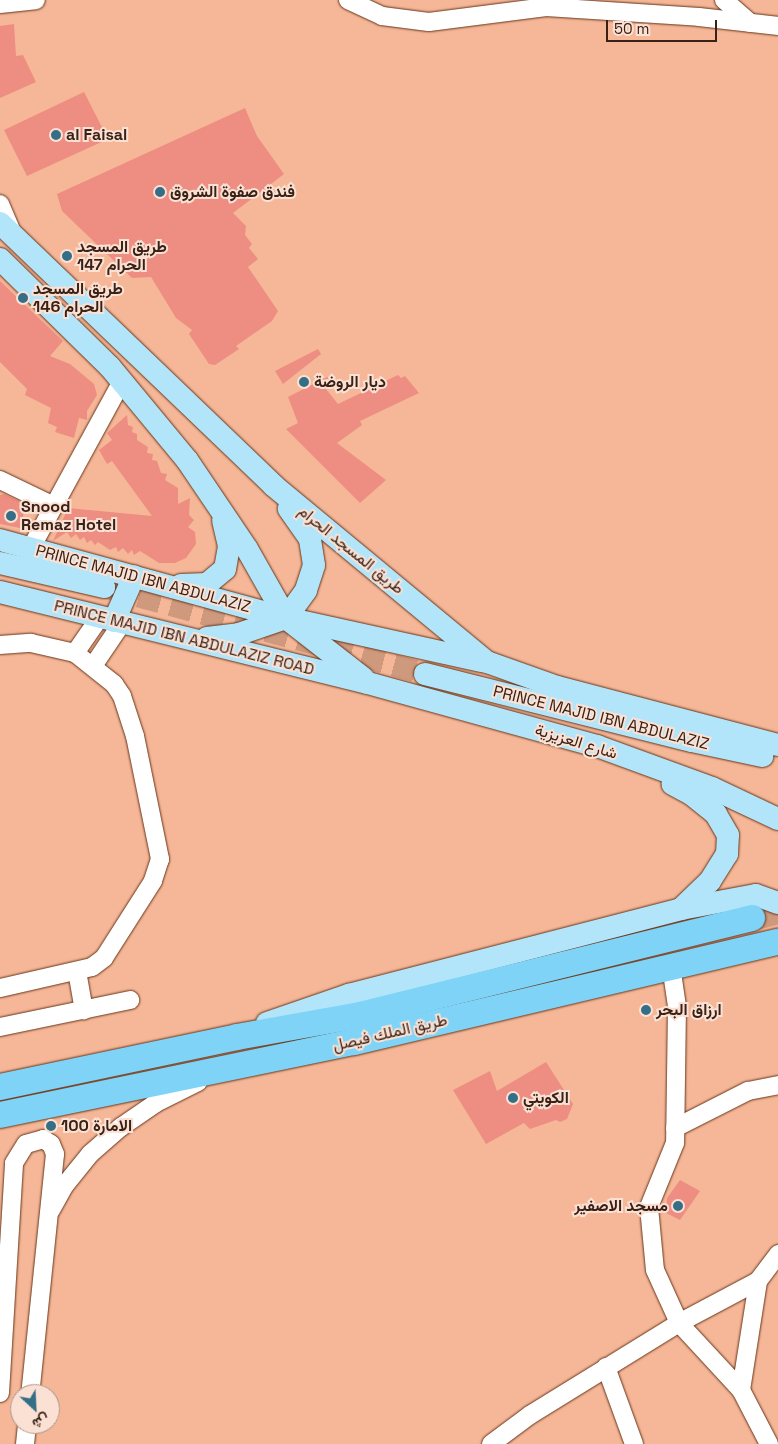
<!DOCTYPE html>
<html>
<head>
<meta charset="utf-8">
<style>
	body { margin:0 }
	#map { position:relative; width:778px; height:1444px; overflow:hidden; background:#f5b798; font-family:"Space Grotesk",Vazirmatn,sans-serif }
	div>[style] { position:absolute }
	.building>* { inset:0; background:#ee8e82 }
	.major-tunnel>* { height:22px; margin-top:-11px; transform-origin:0; background:repeating-linear-gradient(90deg,#cf997e 0 22px,transparent 0 33px) }
	.highway-tunnel>* { height:26px; margin-top:-13px; transform-origin:0; background:repeating-linear-gradient(90deg,#cf997e 0 26px,transparent 0 39px) }
	.roads { filter:drop-shadow(0 0 1px #683518) drop-shadow(0 0 1px #683518) }
	.minor>* { height:18px; margin:-9px; padding:0 9px; transform-origin:9px; border-radius:9px; background:#fff }
	.major>* { height:22px; margin:-11px; padding:0 11px; transform-origin:11px; border-radius:11px; background:#b2e5fa }
	.highway>* { height:26px; margin:-13px; padding:0 13px; transform-origin:13px; border-radius:13px; background:#7ed3f7 }
	.dots>* { width:14px; height:14px; translate:-50% -50%; box-sizing:border-box; border:2px solid #fbe1d4; border-radius:50% }
	span { translate:-50% -50%; white-space:nowrap; text-align:center; line-height:1.15; -webkit-text-stroke:4px #fbe1d4; paint-order:stroke }
	.poi-label { font-size:16px; color:#392115; font-weight:700 }
	.left { translate:0 -50%; text-align:left }
	.right { translate:-100% -50%; text-align:right }
	.street-label { font-size:16px; color:#392115 }
	.north { position:absolute; left:10px; top:1384px; width:50px; height:50px; box-sizing:border-box; background:#fbe1d4; border:1px solid #ad9488; border-radius:50%; rotate:155deg; font-size:14px; font-weight:700; line-height:20px; text-align:center; color:#392115 }
	.north::after { content:''; display:block; margin:auto; width:18px; height:22px; background:#346f87; clip-path:polygon(50% 0,100% 100%,50% 72%,0 100%) }
	.scale { position:absolute; left:606px; top:20px; width:111px; height:22px; box-sizing:border-box; border:2px solid #392115; border-top:0; padding-left:6px; font-size:15px; line-height:18px; white-space:nowrap; color:#392115; -webkit-text-stroke:4px #fbe1d4; paint-order:stroke }
</style>
</head>
<body>
<div id="map">
	<div class="building">
		<div style="clip-path:polygon(14px 24px,16px 56px,23px 55px,36px 82px,0 98px,0 26px)"></div>
		<div style="clip-path:polygon(84px 92px,108px 139px,27px 176px,4px 130px)"></div>
		<div style="clip-path:polygon(245px 108px,257px 136px,284px 174px,233px 213px,246px 226px,245px 235px,252px 244px,249px 248px,258px 259px,248px 267px,278px 311px,272px 321px,236px 346px,239px 349px,215px 365px,209px 364px,189px 334px,192px 330px,176px 318px,151px 277px,132px 278px,62px 211px,57px 194px)"></div>
		<div style="clip-path:polygon(0 281px,63px 341px,50px 356px,70px 364px,94px 384px,97px 395px,87px 411px,87px 420px,79px 418px,74px 438px,55px 432px,57px 427px,48px 423px,51px 408px,25px 395px,27px 389px,0 362px)"></div>
		<div style="clip-path:polygon(318px 349px,321px 354px,283px 384px,275px 371px)"></div>
		<div style="clip-path:polygon(331px 375px,326px 389px,338px 404px,398px 375px,401px 378px,405px 376px,419px 393px,360px 421px,362px 425px,337px 443px,386px 480px,360px 503px,286px 429px,298px 423px,288px 397px)"></div>
		<div style="clip-path:polygon(127px 415px,128px 425px,133px 427px,132px 432px,137px 434px,137px 440px,148px 447px,147px 453px,153px 454px,152px 460px,157px 461px,161px 473px,167px 474px,165px 480px,178px 488px,178px 504px,190px 498px,189px 515px,194px 520px,188px 527px,195px 532px,196px 544px,186px 558px,175px 563px,159px 563px,140px 551px,134px 555px,132px 550px,128px 554px,123px 548px,118px 552px,116px 547px,110px 550px,98px 542px,95px 545px,91px 540px,87px 543px,84px 537px,80px 540px,76px 534px,71px 538px,67px 532px,53px 541px,68px 508px,152px 516px,112px 461px,107px 464px,99px 450px,112px 440px,107px 433px)"></div>
		<div style="clip-path:polygon(4px 494px,19px 501px,19px 507px,25px 509px,20px 528px,0 524px,0 495px)"></div>
		<div style="clip-path:polygon(546px 1062px,573px 1104px,567px 1119px,560px 1122px,556px 1120px,530px 1129px,524px 1123px,486px 1144px,453px 1090px,490px 1071px,497px 1091px)"></div>
		<div style="clip-path:polygon(680px 1180px,700px 1191px,680px 1220px,666px 1213px,667px 1198px)"></div>
	</div>
	<div class="major-tunnel">
		<div style="left:107px;top:588px;width:329px;rotate:15.1deg"></div>
	</div>
	<div class="highway-tunnel">
		<div style="left:752px;top:918px;width:27px;rotate:-15deg"></div>
	</div>
	<div class="roads">
		<div class="minor">
			<div style="left:348px;top:0;width:38px;rotate:25deg"></div>
			<div style="left:382px;top:16px;width:47px;rotate:7.3deg"></div>
			<div style="left:429px;top:22px;width:118px;rotate:-7.3deg"></div>
			<div style="left:546px;top:7px;width:153px;rotate:3.7deg"></div>
			<div style="left:699px;top:17px;width:80px;rotate:6.5deg"></div>
			<div style="left:724px;top:0;width:35px;rotate:41deg"></div>
			<div style="left:0;top:4px;width:36px;rotate:-6deg"></div>
			<div style="left:0;top:204px;width:34px;rotate:67deg"></div>
			<div style="left:0;top:480px;width:60px;rotate:25.7deg"></div>
			<div style="left:31px;top:548px;width:190px;rotate:-61.4deg"></div>
			<div style="left:0;top:645px;width:31px;rotate:-4deg"></div>
			<div style="left:31px;top:643px;width:45px;rotate:12.8deg"></div>
			<div style="left:75px;top:653px;width:50px;rotate:38.5deg"></div>
			<div style="left:114px;top:684px;width:14px;rotate:56deg"></div>
			<div style="left:122px;top:696px;width:42px;rotate:72deg"></div>
			<div style="left:135px;top:736px;width:126px;rotate:78.5deg"></div>
			<div style="left:160px;top:859px;width:23px;rotate:108deg"></div>
			<div style="left:153px;top:881px;width:91px;rotate:122.5deg"></div>
			<div style="left:104px;top:958px;width:15px;rotate:143deg"></div>
			<div style="left:92px;top:967px;width:94px;rotate:167.1deg"></div>
			<div style="left:75px;top:653px;width:44px;rotate:-55.2deg"></div>
			<div style="left:93px;top:666px;width:52px;rotate:-56deg"></div>
			<div style="left:671px;top:966px;width:40px;rotate:81.5deg"></div>
			<div style="left:677px;top:1006px;width:137px;rotate:90.8deg"></div>
			<div style="left:675px;top:1143px;width:69px;rotate:112.1deg"></div>
			<div style="left:649px;top:1207px;width:63px;rotate:84.6deg"></div>
			<div style="left:655px;top:1270px;width:58px;rotate:65.6deg"></div>
			<div style="left:679px;top:1323px;width:91px;rotate:47.2deg"></div>
			<div style="left:77px;top:971px;width:40px;rotate:80deg"></div>
			<div style="left:0;top:1027px;width:133px;rotate:-11.7deg"></div>
			<div style="left:675px;top:1128px;width:82px;rotate:-26.9deg"></div>
			<div style="left:748px;top:1091px;width:31px;rotate:-11deg"></div>
			<div style="left:51px;top:1210px;width:29px;rotate:-61deg"></div>
			<div style="left:65px;top:1185px;width:40px;rotate:-51deg"></div>
			<div style="left:90px;top:1154px;width:41px;rotate:-41.1deg"></div>
			<div style="left:121px;top:1127px;width:42px;rotate:-34.4deg"></div>
			<div style="left:156px;top:1103px;width:47px;rotate:-26.6deg"></div>
			<div style="left:606px;top:1367px;width:82px;rotate:70deg"></div>
			<div style="left:0;top:1393px;width:230px;rotate:-86.5deg"></div>
			<div style="left:14px;top:1163px;width:22px;rotate:-58deg"></div>
			<div style="left:26px;top:1144px;width:18px;rotate:-16deg"></div>
			<div style="left:43px;top:1139px;width:9px;rotate:32deg"></div>
			<div style="left:51px;top:1144px;width:11px;rotate:68deg"></div>
			<div style="left:55px;top:1154px;width:241px;rotate:95.9deg"></div>
			<div style="left:25px;top:1444px;width:20px;rotate:-84deg"></div>
			<div style="left:491px;top:1444px;width:49px;rotate:-36.6deg"></div>
			<div style="left:530px;top:1415px;width:175px;rotate:-31.7deg"></div>
			<div style="left:679px;top:1323px;width:89px;rotate:-28deg"></div>
			<div style="left:769px;top:1444px;width:61px;rotate:-117.4deg"></div>
			<div style="left:741px;top:1390px;width:110px;rotate:-81.1deg"></div>
			<div style="left:758px;top:1281px;width:34px;rotate:-53deg"></div>
		</div>
		<div class="major">
			<div style="left:0;top:223px;width:380px;rotate:43.8deg"></div>
			<div style="left:274px;top:486px;width:276px;rotate:39.6deg"></div>
			<div style="left:487px;top:662px;width:74px;rotate:19.7deg"></div>
			<div style="left:557px;top:687px;width:228px;rotate:14.7deg"></div>
			<div style="left:0;top:259px;width:154px;rotate:44.5deg"></div>
			<div style="left:110px;top:367px;width:121px;rotate:50.4deg"></div>
			<div style="left:187px;top:460px;width:107px;rotate:56deg"></div>
			<div style="left:247px;top:549px;width:79px;rotate:60.5deg"></div>
			<div style="left:286px;top:618px;width:98px;rotate:37.9deg"></div>
			<div style="left:0;top:540px;width:296px;rotate:15.3deg"></div>
			<div style="left:286px;top:618px;width:200px;rotate:12.4deg"></div>
			<div style="left:0;top:563px;width:107px;rotate:13deg"></div>
			<div style="left:181px;top:585px;width:26px;rotate:-2deg"></div>
			<div style="left:207px;top:584px;width:23px;rotate:-40deg"></div>
			<div style="left:225px;top:569px;width:23px;rotate:-80deg"></div>
			<div style="left:229px;top:546px;width:26px;rotate:-103deg"></div>
			<div style="left:0;top:592px;width:379px;rotate:13.9deg"></div>
			<div style="left:368px;top:683px;width:238px;rotate:15.4deg"></div>
			<div style="left:597px;top:746px;width:122px;rotate:20.1deg"></div>
			<div style="left:712px;top:788px;width:73px;rotate:25.2deg"></div>
			<div style="left:114px;top:621px;width:49px;rotate:-66deg"></div>
			<div style="left:207px;top:638px;width:32px;rotate:-7deg"></div>
			<div style="left:239px;top:634px;width:50px;rotate:-18.8deg"></div>
			<div style="left:286px;top:618px;width:34px;rotate:-54deg"></div>
			<div style="left:306px;top:590px;width:26px;rotate:-72deg"></div>
			<div style="left:314px;top:565px;width:26px;rotate:-99deg"></div>
			<div style="left:310px;top:539px;width:37px;rotate:-125deg"></div>
			<div style="left:425px;top:674px;width:275px;rotate:14.1deg"></div>
			<div style="left:692px;top:741px;width:72px;rotate:12.1deg"></div>
			<div style="left:681px;top:909px;width:76px;rotate:-10.6deg"></div>
			<div style="left:756px;top:895px;width:23px;rotate:20deg"></div>
			<div style="left:267px;top:1023px;width:87px;rotate:-18.9deg"></div>
			<div style="left:349px;top:995px;width:343px;rotate:-14.5deg"></div>
			<div style="left:681px;top:909px;width:40px;rotate:-44deg"></div>
			<div style="left:710px;top:881px;width:32px;rotate:-58deg"></div>
			<div style="left:727px;top:854px;width:19px;rotate:-87deg"></div>
			<div style="left:728px;top:835px;width:24px;rotate:-120deg"></div>
			<div style="left:716px;top:814px;width:32px;rotate:-141deg"></div>
			<div style="left:691px;top:794px;width:21px;rotate:-152deg"></div>
		</div>
		<div class="highway">
			<div style="left:0;top:1087px;width:242px;rotate:-11.9deg"></div>
			<div style="left:237px;top:1037px;width:125px;rotate:-10.1deg"></div>
			<div style="left:360px;top:1015px;width:404px;rotate:-13.9deg"></div>
			<div style="left:0;top:1115px;width:361px;rotate:-11.7deg"></div>
			<div style="left:354px;top:1042px;width:436px;rotate:-13.3deg"></div>
		</div>
	</div>
	<div class="dots">
		<div style="left:56px;top:135px;background:#346f87"></div>
		<div style="left:160px;top:192px;background:#346f87"></div>
		<div style="left:67px;top:256px;background:#346f87"></div>
		<div style="left:23px;top:298px;background:#346f87"></div>
		<div style="left:304px;top:382px;background:#346f87"></div>
		<div style="left:11px;top:516px;background:#346f87"></div>
		<div style="left:646px;top:1010px;background:#346f87"></div>
		<div style="left:513px;top:1098px;background:#346f87"></div>
		<div style="left:51px;top:1126px;background:#346f87"></div>
		<div style="left:678px;top:1206px;background:#346f87"></div>
	</div>
	<div class="poi-label">
		<span class="left" style="left:66px;top:135px">al Faisal</span>
		<span class="left" style="left:170px;top:192px">فندق صفوة الشروق</span>
		<span class="left" style="left:77px;top:256px">طريق المسجد<br>الحرام 147</span>
		<span class="left" style="left:33px;top:298px">طريق المسجد<br>الحرام 146</span>
		<span class="left" style="left:314px;top:382px">ديار الروضة</span>
		<span class="left" style="left:21px;top:516px">Snood<br>Remaz Hotel</span>
		<span class="left" style="left:656px;top:1010px">ارزاق البحر</span>
		<span class="left" style="left:523px;top:1098px">الكويتي</span>
		<span class="left" style="left:61px;top:1126px">الامارة 100</span>
		<span class="right" style="left:668px;top:1206px">مسجد الاصفير</span>
	</div>
	<div class="street-label">
		<span style="left:351px;top:550px;rotate:39deg">طريق المسجد الحرام</span>
		<span style="left:143px;top:579px;rotate:15deg">PRINCE MAJID IBN ABDULAZIZ</span>
		<span style="left:184px;top:638px;rotate:14deg">PRINCE MAJID IBN ABDULAZIZ ROAD</span>
		<span style="left:601px;top:718px;rotate:14deg">PRINCE MAJID IBN ABDULAZIZ</span>
		<span style="left:576px;top:742px;rotate:17deg">شارع العزيزية</span>
		<span style="left:390px;top:1033px;rotate:-13deg">طريق الملك فيصل</span>
	</div>
	<div class="north">ش</div>
	<div class="scale">50 m</div>
</div>
</body>
</html>
